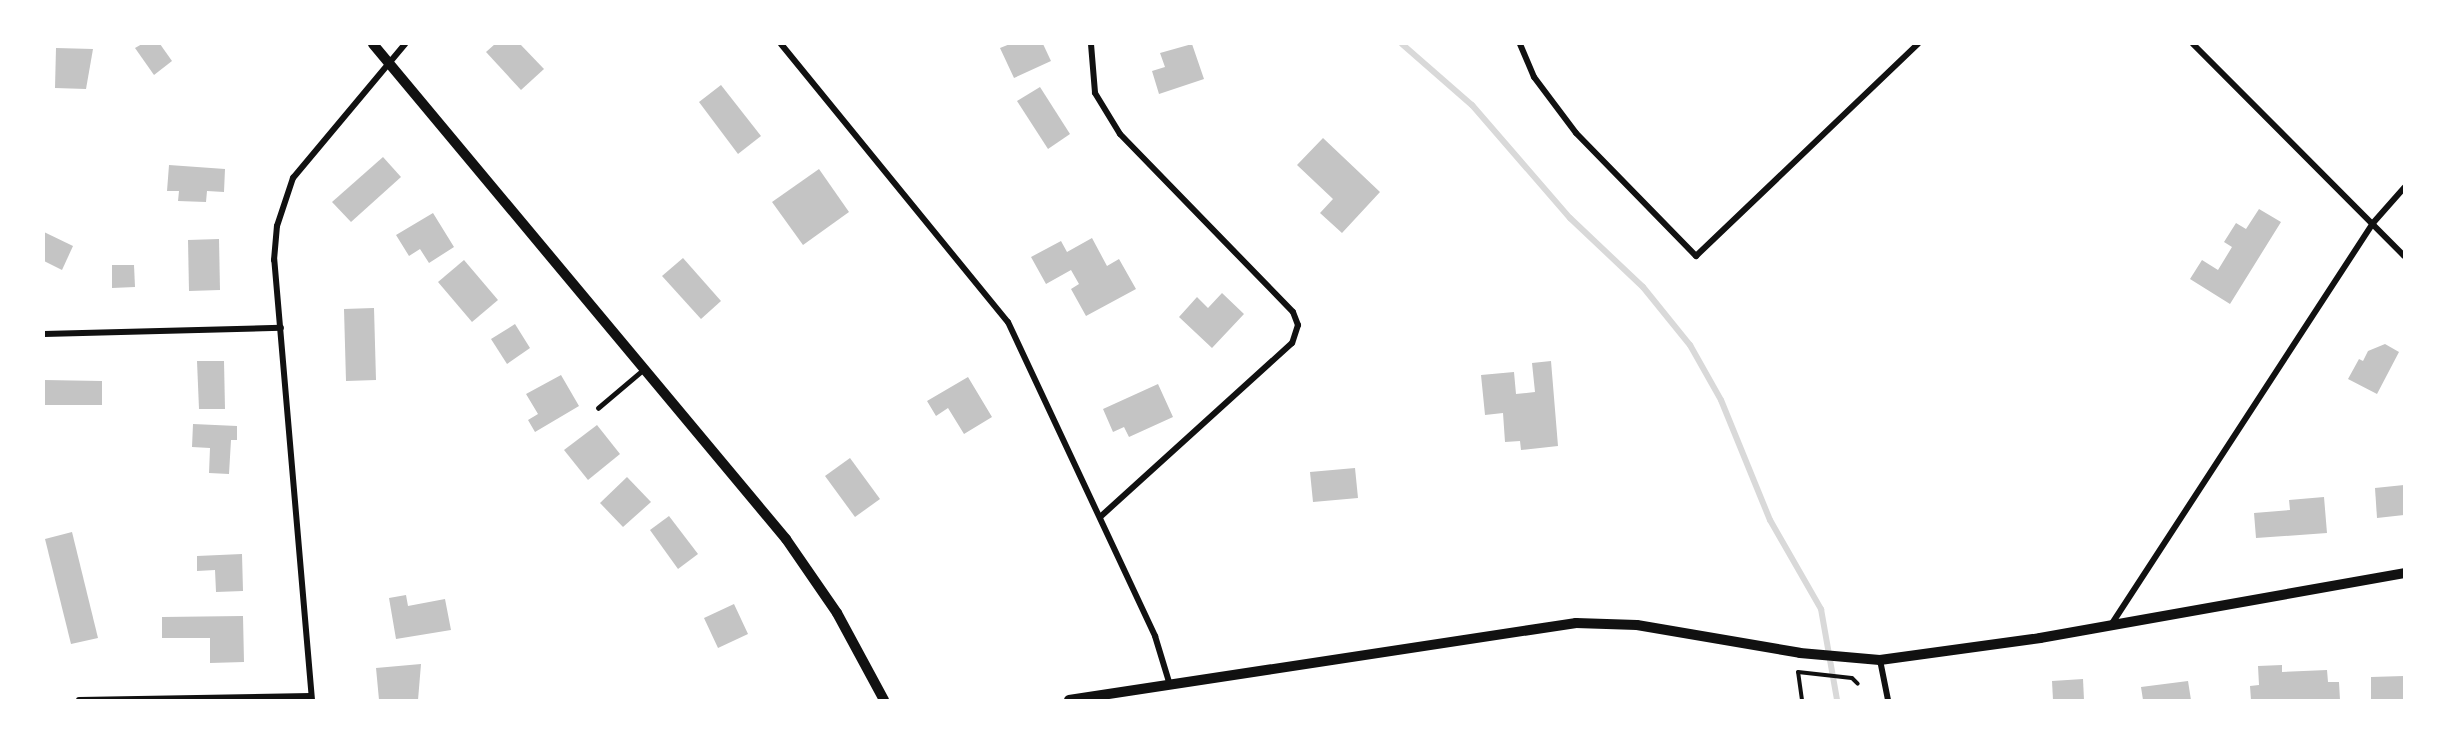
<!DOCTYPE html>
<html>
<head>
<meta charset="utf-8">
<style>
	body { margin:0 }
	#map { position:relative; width:2448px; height:744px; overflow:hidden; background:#fff; font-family:Bitter,serif }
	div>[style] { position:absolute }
	.stream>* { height:6px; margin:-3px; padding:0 3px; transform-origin:3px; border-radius:3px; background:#d9d9d9 }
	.building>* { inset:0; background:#c4c4c4 }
	.path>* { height:4px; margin:-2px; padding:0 2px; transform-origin:2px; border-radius:2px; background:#111 }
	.service>* { height:4.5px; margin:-2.25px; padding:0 2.25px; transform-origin:2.25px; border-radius:2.25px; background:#111 }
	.minor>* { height:6px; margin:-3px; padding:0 3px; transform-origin:3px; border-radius:3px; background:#111 }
	.tertiary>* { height:10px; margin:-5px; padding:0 5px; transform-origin:5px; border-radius:5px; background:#111 }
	span { translate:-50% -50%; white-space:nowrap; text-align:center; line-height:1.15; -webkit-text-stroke:4.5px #fff; paint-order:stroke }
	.frame { position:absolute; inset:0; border:45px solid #fff; pointer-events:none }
</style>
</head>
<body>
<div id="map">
	<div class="stream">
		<div style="left:1402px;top:44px;width:93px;rotate:41.1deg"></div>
		<div style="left:1472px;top:105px;width:150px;rotate:49.1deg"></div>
		<div style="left:1570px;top:218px;width:100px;rotate:43.4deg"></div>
		<div style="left:1643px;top:287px;width:75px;rotate:51deg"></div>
		<div style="left:1690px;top:345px;width:63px;rotate:60.6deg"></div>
		<div style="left:1721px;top:400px;width:130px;rotate:67.8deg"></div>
		<div style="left:1770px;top:520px;width:103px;rotate:60.2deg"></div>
		<div style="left:1821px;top:609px;width:92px;rotate:80deg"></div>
	</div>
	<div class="building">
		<div style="clip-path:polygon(142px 44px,160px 44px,172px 61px,154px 75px,135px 48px)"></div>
		<div style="clip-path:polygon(495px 44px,520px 44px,544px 69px,521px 90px,486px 52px)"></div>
		<div style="clip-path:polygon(1010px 44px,1043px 44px,1051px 61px,1014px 78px,1000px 48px)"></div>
		<div style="clip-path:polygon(1192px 44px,1204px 79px,1159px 94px,1152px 71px,1165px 67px,1160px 53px)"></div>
		<div style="clip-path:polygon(56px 48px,93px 49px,86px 89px,55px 88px)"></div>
		<div style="clip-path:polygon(721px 85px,761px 136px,738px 154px,699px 102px)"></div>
		<div style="clip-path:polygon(1040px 87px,1070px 134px,1048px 149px,1017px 101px)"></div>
		<div style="clip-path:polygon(1323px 138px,1380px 192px,1342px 233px,1320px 213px,1333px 199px,1297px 165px)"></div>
		<div style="clip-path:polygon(383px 157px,401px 177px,351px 222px,332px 202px)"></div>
		<div style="clip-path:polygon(169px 165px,225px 169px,224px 192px,207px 191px,206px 202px,178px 201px,179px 191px,167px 191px)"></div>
		<div style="clip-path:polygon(819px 169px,849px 212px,803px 245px,772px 202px)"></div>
		<div style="clip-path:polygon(2259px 209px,2281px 222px,2230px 304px,2190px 279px,2202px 260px,2218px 270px,2232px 247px,2224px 242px,2236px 223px,2246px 229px)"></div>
		<div style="clip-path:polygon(433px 213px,454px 247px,429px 263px,420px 249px,409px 256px,396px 235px)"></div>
		<div style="clip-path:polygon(44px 232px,73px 246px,62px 270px,44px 261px)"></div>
		<div style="clip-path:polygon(1092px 238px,1107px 266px,1119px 259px,1136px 289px,1086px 316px,1071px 289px,1079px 284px,1071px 270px,1046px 284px,1031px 257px,1061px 241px,1067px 252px)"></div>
		<div style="clip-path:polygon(219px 239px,220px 290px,189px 291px,188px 240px)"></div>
		<div style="clip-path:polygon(683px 258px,721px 301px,701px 319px,662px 276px)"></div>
		<div style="clip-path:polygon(464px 260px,498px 300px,472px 322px,438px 282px)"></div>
		<div style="clip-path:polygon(112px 265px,134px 265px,135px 287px,112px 288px)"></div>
		<div style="clip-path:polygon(1222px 293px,1244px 314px,1212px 348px,1179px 317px,1197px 297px,1208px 308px)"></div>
		<div style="clip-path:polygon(374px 308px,376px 380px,346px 381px,344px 309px)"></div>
		<div style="clip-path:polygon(515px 324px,530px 348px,507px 364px,491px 339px)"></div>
		<div style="clip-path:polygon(2385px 344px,2399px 352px,2377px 394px,2348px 379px,2359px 359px,2363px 361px,2368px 351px)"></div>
		<div style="clip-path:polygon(197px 361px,224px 361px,225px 409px,199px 409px)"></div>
		<div style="clip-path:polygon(1551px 361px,1558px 446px,1521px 450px,1520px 441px,1505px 442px,1503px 413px,1485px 415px,1481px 375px,1514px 372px,1516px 394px,1535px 392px,1532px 363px)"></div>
		<div style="clip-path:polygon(561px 375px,579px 406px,535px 432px,528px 420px,538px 414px,526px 394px)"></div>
		<div style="clip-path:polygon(968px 377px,992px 417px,964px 434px,948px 408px,936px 416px,927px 401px)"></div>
		<div style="clip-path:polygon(44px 380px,102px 381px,102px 405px,44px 405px)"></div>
		<div style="clip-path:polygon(1158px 384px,1173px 417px,1129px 437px,1124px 427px,1113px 432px,1103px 409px)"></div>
		<div style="clip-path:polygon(193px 424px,237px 426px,237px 440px,231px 440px,229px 474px,209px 473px,210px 448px,192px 447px)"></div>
		<div style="clip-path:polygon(597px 425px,620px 454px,588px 480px,564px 450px)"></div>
		<div style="clip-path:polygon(850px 458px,880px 499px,855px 517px,825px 476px)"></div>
		<div style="clip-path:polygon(1355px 468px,1358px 498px,1313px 502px,1310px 472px)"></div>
		<div style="clip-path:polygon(627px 477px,651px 502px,623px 527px,600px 503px)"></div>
		<div style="clip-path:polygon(2404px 485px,2404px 515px,2377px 518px,2375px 488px)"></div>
		<div style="clip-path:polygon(2324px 497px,2327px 533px,2256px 538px,2254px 513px,2290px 510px,2289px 500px)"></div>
		<div style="clip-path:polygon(669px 516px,698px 554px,678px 569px,650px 530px)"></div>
		<div style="clip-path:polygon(72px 532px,98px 638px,71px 644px,45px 539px)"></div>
		<div style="clip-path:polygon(242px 554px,243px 591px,216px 592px,215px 570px,197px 571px,197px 556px)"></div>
		<div style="clip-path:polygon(406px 595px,408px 606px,445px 599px,451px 630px,396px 639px,389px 598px)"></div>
		<div style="clip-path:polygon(734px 604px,748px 634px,718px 648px,704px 618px)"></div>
		<div style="clip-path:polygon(243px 616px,244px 662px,210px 663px,210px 638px,162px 638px,162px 617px)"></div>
		<div style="clip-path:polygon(421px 664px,418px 700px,379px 700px,376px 668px)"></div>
		<div style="clip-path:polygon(2282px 665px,2282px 672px,2327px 670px,2328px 682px,2339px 682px,2340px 700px,2251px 700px,2250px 686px,2259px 685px,2258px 666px)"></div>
		<div style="clip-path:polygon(2404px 676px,2404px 700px,2371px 700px,2371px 677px)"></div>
		<div style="clip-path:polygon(2083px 679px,2084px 700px,2053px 700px,2052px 681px)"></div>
		<div style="clip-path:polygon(2188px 681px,2191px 700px,2143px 700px,2141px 687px)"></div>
	</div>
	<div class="path">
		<div style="left:1802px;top:700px;width:28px;rotate:-98deg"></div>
		<div style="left:1798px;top:672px;width:54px;rotate:6.3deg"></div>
		<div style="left:1852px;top:678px;width:8px;rotate:45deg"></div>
	</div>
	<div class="service">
		<div style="left:598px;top:408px;width:60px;rotate:-40.3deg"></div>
	</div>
	<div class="minor">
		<div style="left:781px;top:44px;width:359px;rotate:50.8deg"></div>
		<div style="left:1008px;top:322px;width:347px;rotate:64.9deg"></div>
		<div style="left:1155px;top:636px;width:51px;rotate:73deg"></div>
		<div style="left:1091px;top:44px;width:49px;rotate:85.3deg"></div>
		<div style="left:1095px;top:93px;width:48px;rotate:58.6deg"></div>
		<div style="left:1120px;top:134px;width:248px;rotate:45.8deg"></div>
		<div style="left:1293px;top:312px;width:14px;rotate:69deg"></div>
		<div style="left:1298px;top:325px;width:19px;rotate:108deg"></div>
		<div style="left:1292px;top:343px;width:259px;rotate:137.8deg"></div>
		<div style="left:1520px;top:44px;width:36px;rotate:67deg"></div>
		<div style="left:1534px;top:77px;width:70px;rotate:53.1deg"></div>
		<div style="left:1576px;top:133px;width:172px;rotate:45.7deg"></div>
		<div style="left:1696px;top:256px;width:307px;rotate:-43.7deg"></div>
		<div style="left:2193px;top:44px;width:299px;rotate:45.1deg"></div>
		<div style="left:44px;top:334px;width:237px;rotate:-1.5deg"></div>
		<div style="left:2111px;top:625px;width:480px;rotate:-56.9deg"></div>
		<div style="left:2373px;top:223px;width:47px;rotate:-48.5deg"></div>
		<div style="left:1880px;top:660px;width:41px;rotate:78.7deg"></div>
		<div style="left:79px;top:700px;width:232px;rotate:-1deg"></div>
		<div style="left:312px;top:700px;width:442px;rotate:-94.9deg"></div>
		<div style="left:274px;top:260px;width:34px;rotate:-85deg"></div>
		<div style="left:277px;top:226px;width:51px;rotate:-71.6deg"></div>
		<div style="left:293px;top:178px;width:175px;rotate:-50.1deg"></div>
	</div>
	<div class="tertiary">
		<div style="left:373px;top:44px;width:645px;rotate:50.16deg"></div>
		<div style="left:786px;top:539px;width:90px;rotate:55.4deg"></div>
		<div style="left:837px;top:613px;width:99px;rotate:61.6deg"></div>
		<div style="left:1069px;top:700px;width:513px;rotate:-8.64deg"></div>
		<div style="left:1576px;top:623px;width:61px;rotate:1.9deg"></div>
		<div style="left:1637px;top:625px;width:165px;rotate:9.7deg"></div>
		<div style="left:1800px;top:653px;width:80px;rotate:5deg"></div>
		<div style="left:1880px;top:660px;width:162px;rotate:-7.8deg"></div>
		<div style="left:2040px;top:638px;width:370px;rotate:-10.1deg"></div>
	</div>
	<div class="frame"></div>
</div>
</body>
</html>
